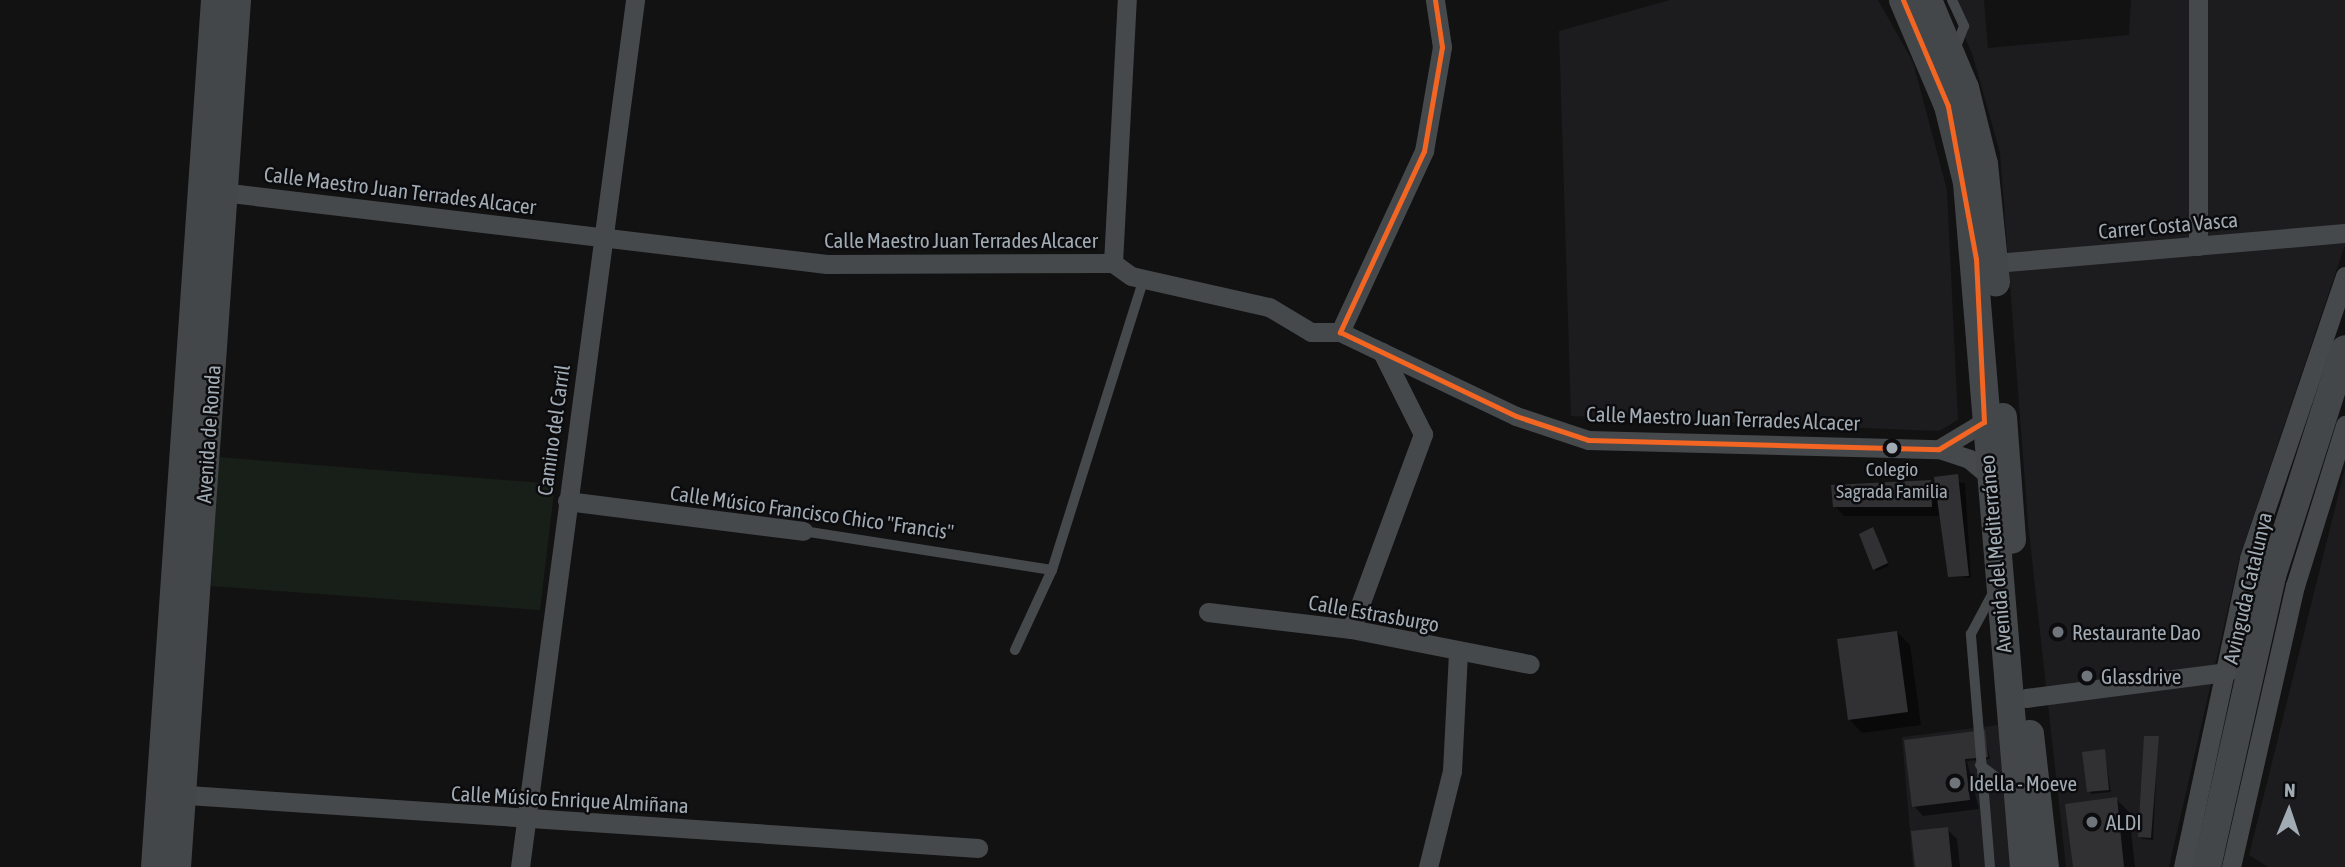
<!DOCTYPE html>
<html>
<head>
<meta charset="utf-8">
<style>
	body { margin:0 }
	#map { position:relative; width:2345px; height:867px; overflow:hidden; background:#121212; font-family:"Asap Condensed",sans-serif }
	div>[style] { position:absolute }
	.built>* { inset:0; background:#1c1c1e }
	.green>* { inset:0; background:#181f18 }
	.shadow>* { inset:0; background:#0007 }
	.building>* { inset:0; background:#313133 }
	.lane>* { height:10px; margin:-5px; padding:0 5px; transform-origin:5px; border-radius:5px; background:#46494b }
	.street>* { height:19px; margin:-9.5px; padding:0 9.5px; transform-origin:9.5px; border-radius:9.5px; background:#46494b }
	.secondary>* { height:28px; margin:-14px; padding:0 14px; transform-origin:14px; border-radius:14px; background:#444749 }
	.bus-1>* { height:5px; margin:-2.5px; padding:0 2.5px; transform-origin:2.5px; border-radius:2.5px; background:#f26522 }
	.dots>* { width:19px; height:19px; translate:-50% -50%; box-sizing:border-box; border:4px solid #0c0c0e; border-radius:50% }
	span { translate:-50% -50%; white-space:nowrap; text-align:center; line-height:1.15; -webkit-text-stroke:5px #0c0c0e; paint-order:stroke }
	.bus-label { font-size:19px; color:#a1abb4 }
	.street-label { font-size:21px; color:#a1abb4 }
	.poi-label { font-size:21px; color:#a1abb4 }
	.left { translate:0 -50%; text-align:left }
	.north { position:absolute; left:2254px; top:776px; width:70px; height:70px; -webkit-text-stroke:5px #0c0c0e; paint-order:stroke; rotate:2deg; font-size:19px; font-weight:700; line-height:28px; text-align:center; color:#a1abb4 }
	.north::after { content:''; display:block; margin:auto; width:24px; height:32px; background:#a1abb4; clip-path:polygon(50% 0,100% 100%,50% 72%,0 100%) }
</style>
</head>
<body>
<div id="map">
	<div class="built">
		<div style="clip-path:polygon(1670px 0,1878px 0,1913px 62px,1947px 190px,1958px 420px,1939px 431px,1571px 416px,1559px 31px)"></div>
		<div style="clip-path:polygon(1947px 0,1984px 0,1988px 48px,2129px 35px,2131px 0,2345px 0,2345px 245px,2240px 556px,2169px 867px,2066px 867px,2028px 523px,2000px 153px,1972px 53px)"></div>
		<div style="clip-path:polygon(2345px 468px,2345px 867px,2268px 867px,2249px 855px)"></div>
		<div style="clip-path:polygon(1998px 725px,2015px 867px,1913px 867px,1902px 737px)"></div>
	</div>
	<div class="green">
		<div style="clip-path:polygon(218px 457px,555px 484px,540px 610px,211px 586px)"></div>
	</div>
	<div class="shadow">
		<div style="clip-path:polygon(1936px 479px,1965px 483px,1971px 578px,1950px 576px,1941px 516px,1844px 516px,1835px 506px,1931px 482px,1937px 489px)"></div>
		<div style="clip-path:polygon(1872px 529px,1889px 566px,1877px 571px,1875px 569px)"></div>
		<div style="clip-path:polygon(1897px 632px,1910px 645px,1921px 725px,1862px 733px,1849px 719px)"></div>
		<div style="clip-path:polygon(1984px 732px,1990px 759px,1967px 761px,1979px 809px,1923px 816px,1914px 806px)"></div>
		<div style="clip-path:polygon(2158px 737px,2153px 840px,2143px 839px,2140px 837px)"></div>
		<div style="clip-path:polygon(2104px 751px,2111px 792px,2091px 794px,2089px 791px)"></div>
		<div style="clip-path:polygon(2116px 799px,2129px 812px,2135px 867px,2075px 867px)"></div>
		<div style="clip-path:polygon(1947px 829px,1957px 839px,1960px 867px,1916px 867px)"></div>
	</div>
	<div class="building">
		<div style="clip-path:polygon(1958px 474px,1969px 576px,1948px 577px,1934px 477px)"></div>
		<div style="clip-path:polygon(1931px 480px,1932px 507px,1833px 507px,1831px 485px)"></div>
		<div style="clip-path:polygon(1873px 527px,1888px 563px,1873px 570px,1859px 534px)"></div>
		<div style="clip-path:polygon(1897px 631px,1908px 712px,1848px 720px,1837px 639px)"></div>
		<div style="clip-path:polygon(1985px 730px,1988px 757px,1965px 759px,1970px 800px,1912px 807px,1904px 740px)"></div>
		<div style="clip-path:polygon(2144px 736px,2159px 736px,2151px 838px,2138px 837px)"></div>
		<div style="clip-path:polygon(2105px 749px,2109px 790px,2087px 792px,2082px 752px)"></div>
		<div style="clip-path:polygon(2117px 797px,2124px 867px,2073px 867px,2065px 804px)"></div>
		<div style="clip-path:polygon(1948px 827px,1952px 867px,1915px 867px,1911px 831px)"></div>
	</div>
	<div class="lane">
		<div style="left:1952px;top:0;width:29px;rotate:65deg"></div>
		<div style="left:1964px;top:26px;width:26px;rotate:111deg"></div>
		<div style="left:803px;top:531px;width:252px;rotate:8.9deg"></div>
		<div style="left:1015px;top:650px;width:88px;rotate:-65.2deg"></div>
		<div style="left:1052px;top:570px;width:305px;rotate:-72.5deg"></div>
		<div style="left:1980px;top:765px;width:41px;rotate:37.1deg"></div>
		<div style="left:1990px;top:867px;width:234px;rotate:-94.7deg"></div>
		<div style="left:1971px;top:634px;width:49px;rotate:-61.9deg"></div>
	</div>
	<div class="street">
		<div style="left:213px;top:191px;width:618px;rotate:6.78deg"></div>
		<div style="left:827px;top:264px;width:286px;rotate:-0.2deg"></div>
		<div style="left:1113px;top:263px;width:22px;rotate:36deg"></div>
		<div style="left:1131px;top:276px;width:141px;rotate:12.7deg"></div>
		<div style="left:1269px;top:307px;width:49px;rotate:30.8deg"></div>
		<div style="left:1311px;top:332px;width:29px"></div>
		<div style="left:1340px;top:332px;width:195px;rotate:25.5deg"></div>
		<div style="left:1516px;top:416px;width:76px;rotate:18.4deg"></div>
		<div style="left:1588px;top:440px;width:351px;rotate:1.5deg"></div>
		<div style="left:1939px;top:449px;width:32px;rotate:18deg"></div>
		<div style="left:1969px;top:459px;width:23px;rotate:40deg"></div>
		<div style="left:2198px;top:246px;width:246px;rotate:-90deg"></div>
		<div style="left:1113px;top:263px;width:263px;rotate:-87deg"></div>
		<div style="left:1995px;top:263px;width:351px;rotate:-4.9deg"></div>
		<div style="left:1340px;top:332px;width:200px;rotate:-65.1deg"></div>
		<div style="left:1424px;top:151px;width:106px;rotate:-80.2deg"></div>
		<div style="left:1442px;top:47px;width:48px;rotate:-98.5deg"></div>
		<div style="left:1939px;top:449px;width:52px;rotate:-31deg"></div>
		<div style="left:567px;top:501px;width:238px;rotate:7.2deg"></div>
		<div style="left:1208px;top:612px;width:144px;rotate:6.8deg"></div>
		<div style="left:1351px;top:629px;width:182px;rotate:11.1deg"></div>
		<div style="left:1351px;top:629px;width:208px;rotate:-69.7deg"></div>
		<div style="left:1423px;top:434px;width:92px;rotate:-116.6deg"></div>
		<div style="left:2026px;top:698px;width:203px;rotate:-7.4deg"></div>
		<div style="left:172px;top:794px;width:808px;rotate:3.83deg"></div>
		<div style="left:520px;top:867px;width:875px;rotate:-82.44deg"></div>
		<div style="left:1428px;top:867px;width:99px;rotate:-76deg"></div>
		<div style="left:1452px;top:771px;width:119px;rotate:-87.1deg"></div>
		<div style="left:2183px;top:867px;width:316px;rotate:-77.9deg"></div>
		<div style="left:2249px;top:558px;width:298px;rotate:-71.2deg"></div>
		<div style="left:2231px;top:867px;width:288px;rotate:-77.2deg"></div>
		<div style="left:2295px;top:586px;width:169px;rotate:-72.7deg"></div>
	</div>
	<div class="secondary">
		<div style="left:1903px;top:0;width:115px;rotate:67deg"></div>
		<div style="left:1948px;top:106px;width:79px;rotate:76.1deg"></div>
		<div style="left:1967px;top:183px;width:686px;rotate:85.24deg"></div>
		<div style="left:1928px;top:0;width:95px;rotate:67.2deg"></div>
		<div style="left:1965px;top:88px;width:78px;rotate:76deg"></div>
		<div style="left:1984px;top:164px;width:119px;rotate:84.2deg"></div>
		<div style="left:2003px;top:417px;width:123px;rotate:85.8deg"></div>
		<div style="left:2030px;top:734px;width:134px;rotate:83.6deg"></div>
		<div style="left:155px;top:867px;width:869px;rotate:-86.04deg"></div>
		<div style="left:177px;top:867px;width:869px;rotate:-86.04deg"></div>
		<div style="left:2207px;top:867px;width:298px;rotate:-77.4deg"></div>
		<div style="left:2272px;top:576px;width:238px;rotate:-72.2deg"></div>
	</div>
	<div class="bus-1">
		<div style="left:1435px;top:0;width:48px;rotate:81.5deg"></div>
		<div style="left:1442px;top:47px;width:106px;rotate:99.8deg"></div>
		<div style="left:1424px;top:151px;width:200px;rotate:114.9deg"></div>
		<div style="left:1340px;top:332px;width:195px;rotate:25.5deg"></div>
		<div style="left:1516px;top:416px;width:76px;rotate:18.4deg"></div>
		<div style="left:1588px;top:440px;width:351px;rotate:1.5deg"></div>
		<div style="left:1939px;top:449px;width:52px;rotate:-31deg"></div>
		<div style="left:1984px;top:422px;width:163px;rotate:-92.8deg"></div>
		<div style="left:1976px;top:259px;width:156px;rotate:-100.4deg"></div>
		<div style="left:1948px;top:106px;width:115px;rotate:-113deg"></div>
	</div>
	<div class="dots">
		<div style="left:1892px;top:448px;background:#a1abb4"></div>
		<div style="left:2058px;top:632px;background:#6f757b"></div>
		<div style="left:2087px;top:676px;background:#6f757b"></div>
		<div style="left:1955px;top:783px;background:#6f757b"></div>
		<div style="left:2092px;top:822px;background:#6f757b"></div>
	</div>
	<div class="bus-label">
		<span style="left:1892px;top:481px">Colegio<br>Sagrada Familia</span>
	</div>
	<div class="street-label">
		<span style="left:400px;top:190px;rotate:7deg">Calle Maestro Juan Terrades Alcacer</span>
		<span style="left:2168px;top:225px;rotate:-5deg">Carrer Costa Vasca</span>
		<span style="left:961px;top:240px">Calle Maestro Juan Terrades Alcacer</span>
		<span style="left:1723px;top:418px;rotate:2deg">Calle Maestro Juan Terrades Alcacer</span>
		<span style="left:553px;top:430px;rotate:-82deg">Camino del Carril</span>
		<span style="left:208px;top:434px;rotate:-86deg">Avenida de Ronda</span>
		<span style="left:812px;top:512px;rotate:8deg">Calle Músico Francisco Chico "Francis"</span>
		<span style="left:1995px;top:554px;rotate:-95deg">Avenida del Mediterráneo</span>
		<span style="left:2247px;top:588px;rotate:-77deg">Avinguda Catalunya</span>
		<span style="left:1374px;top:613px;rotate:10deg">Calle Estrasburgo</span>
		<span style="left:570px;top:799px;rotate:3deg">Calle Músico Enrique Almiñana</span>
	</div>
	<div class="poi-label">
		<span class="left" style="left:2072px;top:632px">Restaurante Dao</span>
		<span class="left" style="left:2101px;top:676px">Glassdrive</span>
		<span class="left" style="left:1969px;top:783px">Idella - Moeve</span>
		<span class="left" style="left:2106px;top:822px">ALDI</span>
	</div>
	<div class="north">N</div>
</div>
</body>
</html>
